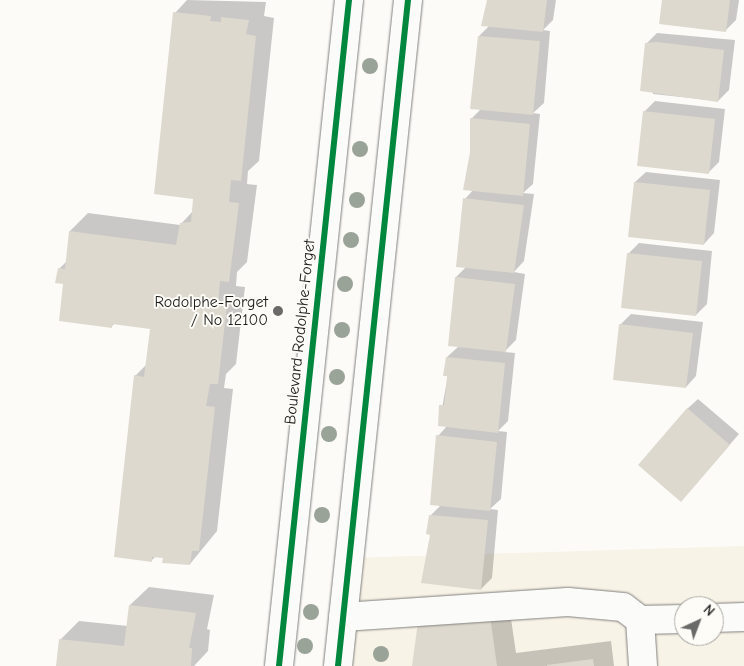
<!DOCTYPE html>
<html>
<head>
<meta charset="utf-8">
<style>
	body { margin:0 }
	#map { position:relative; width:744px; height:666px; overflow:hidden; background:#fcfbf8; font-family:"Comic Neue",sans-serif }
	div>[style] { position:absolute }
	.built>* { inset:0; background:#f8f3e7 }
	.shadow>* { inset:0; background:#0003 }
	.building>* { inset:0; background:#ded9ce }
	.roads { filter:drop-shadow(0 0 1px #81807f) drop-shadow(0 0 1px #81807f) }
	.minor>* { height:28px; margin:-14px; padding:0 14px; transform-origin:14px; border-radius:14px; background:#fbfbf9 }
	.cycleway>* { height:6px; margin:-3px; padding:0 3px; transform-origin:3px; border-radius:3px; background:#00873e }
	.trees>* { width:16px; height:16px; margin:-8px; border-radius:50%; background:#9aa398 }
	.dots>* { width:14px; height:14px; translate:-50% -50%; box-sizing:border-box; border:2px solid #fdfcf7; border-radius:50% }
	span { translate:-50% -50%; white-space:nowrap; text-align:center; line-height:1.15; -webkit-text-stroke:4px #fdfcf7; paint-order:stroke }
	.poi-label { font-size:16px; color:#1c1c1c }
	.right { translate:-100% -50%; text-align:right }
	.street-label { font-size:16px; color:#1c1c1c }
	.north { position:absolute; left:674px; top:596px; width:50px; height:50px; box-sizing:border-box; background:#fdfcf7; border:1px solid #a3a29f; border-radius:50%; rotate:43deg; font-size:14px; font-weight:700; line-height:20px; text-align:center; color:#1c1c1c }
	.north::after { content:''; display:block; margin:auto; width:18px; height:22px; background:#6a6a69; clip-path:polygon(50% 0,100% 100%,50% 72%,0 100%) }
</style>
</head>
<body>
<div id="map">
	<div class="built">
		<div style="clip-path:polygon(evenodd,744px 546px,744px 666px,338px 666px,348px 558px,744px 546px,684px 606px,714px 606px,714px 636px,684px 636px,684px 606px)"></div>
	</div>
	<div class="shadow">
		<div style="clip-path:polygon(187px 0,266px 2px,264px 16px,274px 18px,259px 161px,248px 171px,247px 184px,257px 185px,247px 262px,237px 272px,236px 286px,245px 287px,236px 364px,226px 374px,224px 388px,233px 389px,217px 531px,190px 564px,164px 557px,156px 556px,152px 560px,135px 376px,147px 364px,152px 328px,115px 323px,111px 327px,65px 283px,59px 269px,67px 261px,70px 231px,88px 213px,180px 225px,193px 211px,195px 198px,175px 13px)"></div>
		<div style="clip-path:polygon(487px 0,556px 0,553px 20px,543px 30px,550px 31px,544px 103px,533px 113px,540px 114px,533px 184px,523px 193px,534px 194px,524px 261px,514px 272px,525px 274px,516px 340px,504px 352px,515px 353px,508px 421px,498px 431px,507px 432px,501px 499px,490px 509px,498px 510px,492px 578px,481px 589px,431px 534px,431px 515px,441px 505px,438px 436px,447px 426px,439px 425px,448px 375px,447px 357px,459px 346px,456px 277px,466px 267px,465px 199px,474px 189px,471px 119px,481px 109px,479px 36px,490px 25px)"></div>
		<div style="clip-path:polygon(663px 0,739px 0,736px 20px,726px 30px)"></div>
		<div style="clip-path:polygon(657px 33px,735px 40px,729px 90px,718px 101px,653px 94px,646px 44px)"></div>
		<div style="clip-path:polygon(655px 101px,725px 109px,719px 162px,709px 172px,644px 112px)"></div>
		<div style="clip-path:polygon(646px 172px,720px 180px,714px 233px,704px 244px,635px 182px)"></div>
		<div style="clip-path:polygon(639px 243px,712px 251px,707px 304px,696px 315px,628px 254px)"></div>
		<div style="clip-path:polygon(631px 314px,703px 322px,696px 376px,686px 387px,620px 325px)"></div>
		<div style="clip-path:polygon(698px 399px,739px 434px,681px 501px,687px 409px)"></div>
		<div style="clip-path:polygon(149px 587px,214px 595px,207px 629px,210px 630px,208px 651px,194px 666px,58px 666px,60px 640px,79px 621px,128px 626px,130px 605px)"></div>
		<div style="clip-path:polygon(508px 598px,516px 653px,611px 641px,614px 666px,413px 666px)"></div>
	</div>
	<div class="building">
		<div style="clip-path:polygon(487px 0,547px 0,543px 32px,481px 26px)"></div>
		<div style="clip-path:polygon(662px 0,730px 0,726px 32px,659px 24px)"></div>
		<div style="clip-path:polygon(173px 12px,211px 16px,210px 21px,221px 22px,221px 17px,249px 20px,246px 34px,256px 36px,241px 181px,231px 180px,229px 202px,239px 203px,229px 282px,220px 281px,218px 304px,227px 305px,218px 384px,210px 384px,206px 406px,215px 407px,199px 551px,192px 551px,190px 565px,162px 563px,163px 558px,152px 557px,152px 562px,114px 557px,134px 375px,144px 377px,150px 329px,112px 324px,112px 328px,59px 321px,63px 284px,55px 283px,58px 268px,65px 269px,69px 231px,176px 245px,180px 223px,191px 222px,193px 199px,154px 194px)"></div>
		<div style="clip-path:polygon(478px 36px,540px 41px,533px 115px,470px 109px)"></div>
		<div style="clip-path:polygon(657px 42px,724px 50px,718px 102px,640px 91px,645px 43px)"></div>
		<div style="clip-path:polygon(643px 111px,715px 119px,709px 174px,637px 166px)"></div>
		<div style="clip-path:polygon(470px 118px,530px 124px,523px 196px,463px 190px,470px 152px)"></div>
		<div style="clip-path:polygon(634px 182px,710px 190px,704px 245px,628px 237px)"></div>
		<div style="clip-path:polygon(463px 198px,524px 205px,514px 273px,456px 267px)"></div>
		<div style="clip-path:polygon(627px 253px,702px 261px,696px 316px,621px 308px)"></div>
		<div style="clip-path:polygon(455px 277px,515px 284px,506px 352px,448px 346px)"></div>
		<div style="clip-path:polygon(619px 324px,693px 333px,686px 388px,613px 380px)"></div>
		<div style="clip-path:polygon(446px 357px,505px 363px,498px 433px,438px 426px,439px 405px,444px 405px,446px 390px,447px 376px,443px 376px)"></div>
		<div style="clip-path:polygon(687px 408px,730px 445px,681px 502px,638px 465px)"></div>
		<div style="clip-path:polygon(436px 435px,497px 442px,490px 511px,430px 505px)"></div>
		<div style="clip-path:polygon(429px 515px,488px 520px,481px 590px,421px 583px,430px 535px,426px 534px)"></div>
		<div style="clip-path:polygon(129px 605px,196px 613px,189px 648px,192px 648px,191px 666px,56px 666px,59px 639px,124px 646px)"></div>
		<div style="clip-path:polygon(490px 616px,497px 666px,412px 666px,418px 622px)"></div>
		<div style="clip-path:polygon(593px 659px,594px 666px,547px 666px,547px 665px)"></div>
	</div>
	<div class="roads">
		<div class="minor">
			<div style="left:343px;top:617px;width:225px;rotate:-3.8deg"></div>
			<div style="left:568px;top:602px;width:55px;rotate:5.2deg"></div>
			<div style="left:623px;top:607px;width:21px;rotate:37deg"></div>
			<div style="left:714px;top:618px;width:30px;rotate:-2deg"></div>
			<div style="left:279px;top:666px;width:670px;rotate:-84deg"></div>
			<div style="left:338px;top:666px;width:670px;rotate:-84deg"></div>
			<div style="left:643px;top:666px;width:46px;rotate:-93.7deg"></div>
			<div style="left:640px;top:620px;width:44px;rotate:-1.3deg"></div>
		</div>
	</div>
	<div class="cycleway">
		<div style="left:279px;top:666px;width:670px;rotate:-84deg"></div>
		<div style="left:338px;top:666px;width:670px;rotate:-84deg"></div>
	</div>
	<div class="trees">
		<div style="left:370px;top:66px"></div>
		<div style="left:360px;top:149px"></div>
		<div style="left:357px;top:200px"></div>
		<div style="left:351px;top:240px"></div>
		<div style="left:345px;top:284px"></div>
		<div style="left:342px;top:330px"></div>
		<div style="left:337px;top:377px"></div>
		<div style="left:329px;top:434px"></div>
		<div style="left:322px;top:515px"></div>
		<div style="left:311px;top:612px"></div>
		<div style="left:305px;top:646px"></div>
		<div style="left:381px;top:654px"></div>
	</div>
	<div class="dots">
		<div style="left:278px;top:311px;background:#6a6a69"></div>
	</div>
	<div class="poi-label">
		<span class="right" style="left:268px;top:311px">Rodolphe-Forget<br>/ No 12100</span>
	</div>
	<div class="street-label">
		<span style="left:300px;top:332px;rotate:-84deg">Boulevard Rodolphe-Forget</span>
	</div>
	<div class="north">N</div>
</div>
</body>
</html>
